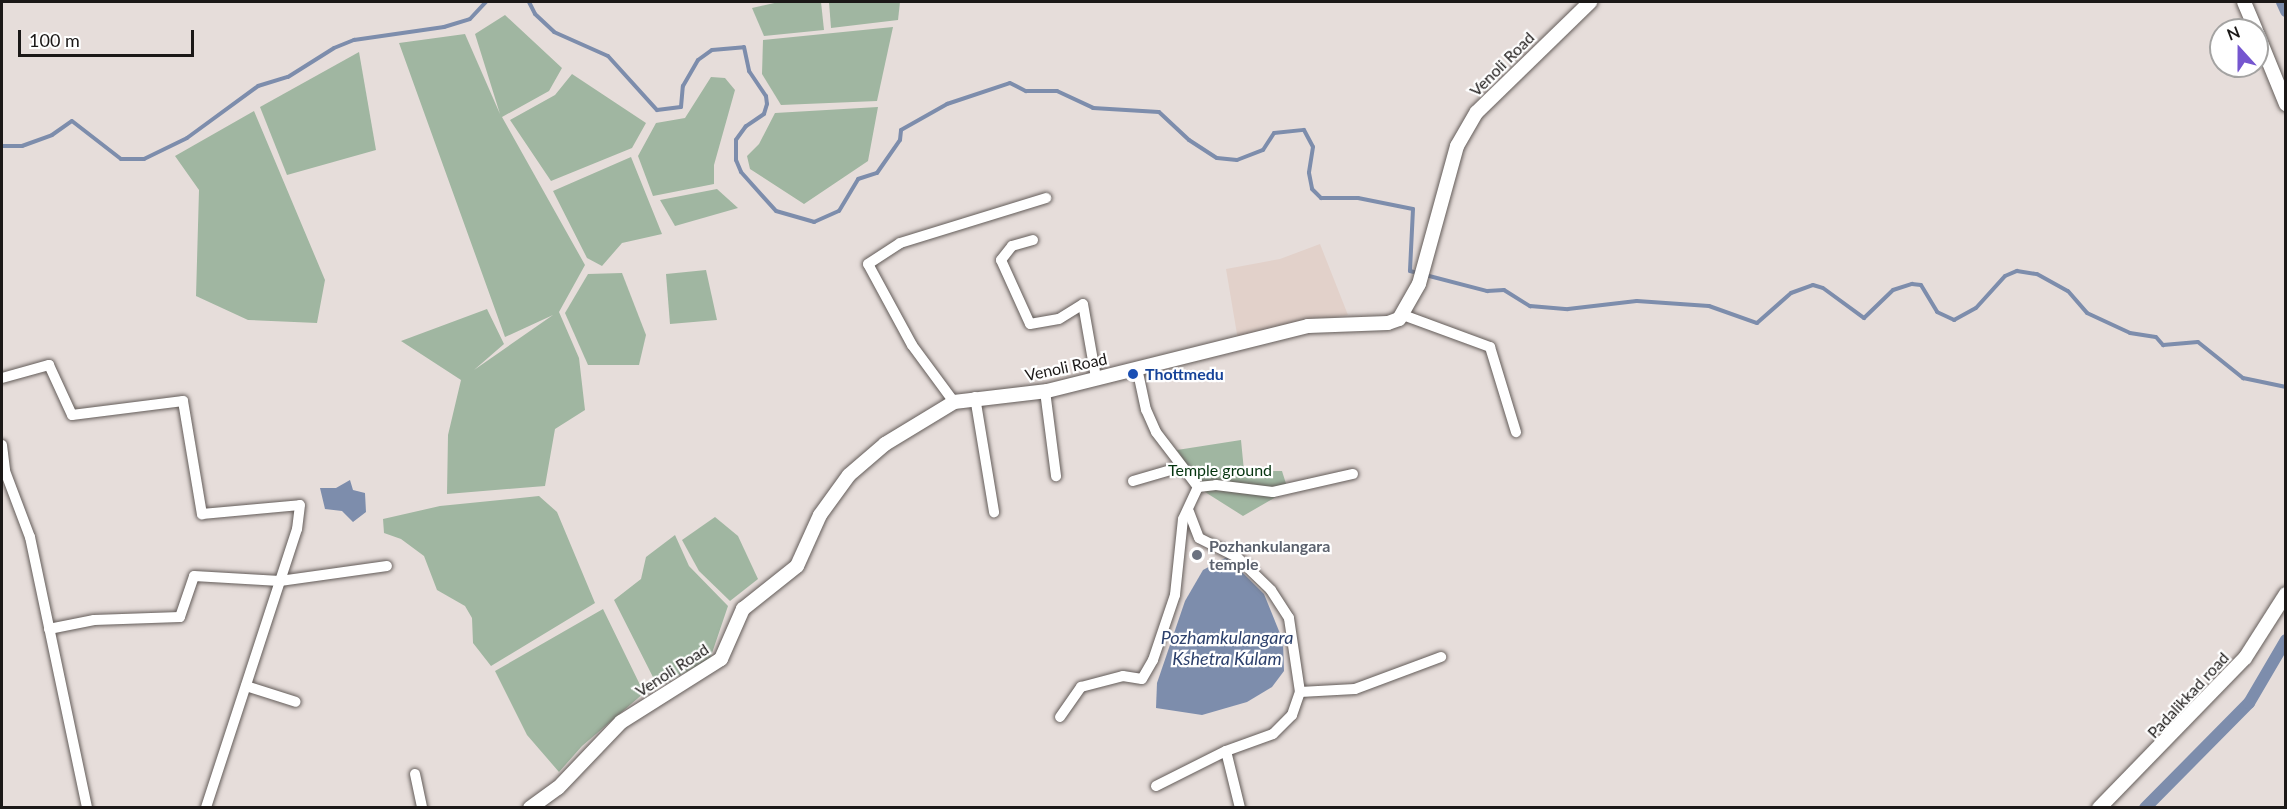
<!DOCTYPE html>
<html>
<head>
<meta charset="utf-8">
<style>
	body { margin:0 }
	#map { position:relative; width:2287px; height:809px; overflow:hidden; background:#e6ddda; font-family:Lato,sans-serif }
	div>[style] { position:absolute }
	.built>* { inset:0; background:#e2d1ca }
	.green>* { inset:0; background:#a0b6a1 }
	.water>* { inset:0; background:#7d8dac }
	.stream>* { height:4px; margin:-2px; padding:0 2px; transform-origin:2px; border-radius:2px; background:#7d8dac }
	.canal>* { height:12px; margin:-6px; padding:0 6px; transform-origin:6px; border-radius:6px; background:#7d8dac }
	.roads { filter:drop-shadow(0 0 2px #635c59) drop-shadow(0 0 2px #635c59) }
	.minor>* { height:10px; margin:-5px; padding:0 5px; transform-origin:5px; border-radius:5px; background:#fff }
	.tertiary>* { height:14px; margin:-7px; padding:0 7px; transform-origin:7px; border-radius:7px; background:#fff }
	.dots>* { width:16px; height:16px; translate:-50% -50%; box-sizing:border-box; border:3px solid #fff; border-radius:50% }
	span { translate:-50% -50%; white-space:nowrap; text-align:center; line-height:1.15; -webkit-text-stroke:4.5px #fff; paint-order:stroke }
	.street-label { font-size:16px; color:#1b1817 }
	.transit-label { font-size:16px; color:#164399; font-weight:700 }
	.left { translate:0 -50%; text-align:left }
	.park-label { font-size:16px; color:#05340f }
	.worship-label { font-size:16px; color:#5b616d; font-weight:700 }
	.water-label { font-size:18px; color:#2c406c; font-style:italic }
	.frame { position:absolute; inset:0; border:3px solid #1b1817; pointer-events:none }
	.north { position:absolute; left:2209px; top:18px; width:60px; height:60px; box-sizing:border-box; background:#fff; border:2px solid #a4a3a2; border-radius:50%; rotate:339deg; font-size:16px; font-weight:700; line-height:24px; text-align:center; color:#1b1817 }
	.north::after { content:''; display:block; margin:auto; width:21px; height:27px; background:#7556cf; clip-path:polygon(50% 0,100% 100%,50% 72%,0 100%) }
	.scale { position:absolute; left:18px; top:30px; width:176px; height:27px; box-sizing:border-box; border:3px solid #1b1817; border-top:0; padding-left:8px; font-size:18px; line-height:21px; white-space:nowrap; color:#1b1817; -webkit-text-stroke:4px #fff; paint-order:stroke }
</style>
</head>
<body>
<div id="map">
	<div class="built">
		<div style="clip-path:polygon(1320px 244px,1348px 315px,1282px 326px,1238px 340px,1226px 269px,1280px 259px)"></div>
	</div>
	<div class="green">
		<div style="clip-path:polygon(779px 2px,821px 2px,824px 30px,764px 36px,752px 8px)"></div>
		<div style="clip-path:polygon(829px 2px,900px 2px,898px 20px,831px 28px)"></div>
		<div style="clip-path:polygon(505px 15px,562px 68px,549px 91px,502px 117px,585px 265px,559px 312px,579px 358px,585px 410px,555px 429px,545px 486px,447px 494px,448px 435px,461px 380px,401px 341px,487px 309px,504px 344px,474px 370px,553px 315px,505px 337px,399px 43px,465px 34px,500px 114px,475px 34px)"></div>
		<div style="clip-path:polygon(893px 27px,877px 101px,781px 105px,762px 74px,763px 40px)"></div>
		<div style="clip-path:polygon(359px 52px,376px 150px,287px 175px,260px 107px)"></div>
		<div style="clip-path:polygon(572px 74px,646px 123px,632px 148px,551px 181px,510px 120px,555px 95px)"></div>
		<div style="clip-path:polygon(711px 77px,725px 78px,735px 90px,714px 165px,714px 184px,653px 196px,638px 156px,656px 123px,685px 118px)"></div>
		<div style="clip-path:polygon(878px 107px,868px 161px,804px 204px,750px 169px,747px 156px,759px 144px,775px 113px)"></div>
		<div style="clip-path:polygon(254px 111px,325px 280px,317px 323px,248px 320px,196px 296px,199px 190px,175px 156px)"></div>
		<div style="clip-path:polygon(631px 157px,662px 234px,622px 243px,602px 266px,587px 258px,553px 191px)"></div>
		<div style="clip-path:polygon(717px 189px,738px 208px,675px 226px,660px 200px)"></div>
		<div style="clip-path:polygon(706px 270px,717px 320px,670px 324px,666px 274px)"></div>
		<div style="clip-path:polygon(622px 273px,646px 335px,639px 365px,588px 365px,565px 313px,588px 274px)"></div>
		<div style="clip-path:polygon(1241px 440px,1244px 471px,1282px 471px,1288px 490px,1243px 516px,1205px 492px,1177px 450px)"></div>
		<div style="clip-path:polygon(539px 496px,557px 512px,595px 603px,491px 666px,473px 643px,472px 618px,465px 606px,437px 590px,424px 556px,401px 539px,384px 533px,383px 519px,440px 506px)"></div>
		<div style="clip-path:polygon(715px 517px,738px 536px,758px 579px,730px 601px,699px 571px,682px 540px)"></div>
		<div style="clip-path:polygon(675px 535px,689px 566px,728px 606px,710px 659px,658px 687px,614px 600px,641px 579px,646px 557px)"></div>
		<div style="clip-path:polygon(603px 609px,644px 693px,582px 746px,559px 772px,527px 735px,495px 671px)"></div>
	</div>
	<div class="water">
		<div style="clip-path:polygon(350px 480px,353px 490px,365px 493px,366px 512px,353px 522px,342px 511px,325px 509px,320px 488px,336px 488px)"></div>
		<div style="clip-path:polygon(1227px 557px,1264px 594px,1283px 641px,1284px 671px,1272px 687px,1247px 702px,1202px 715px,1156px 708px,1157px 683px,1185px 601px,1203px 570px)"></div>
	</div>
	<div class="stream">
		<div style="left:529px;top:2px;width:13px;rotate:63deg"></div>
		<div style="left:535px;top:14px;width:26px;rotate:43deg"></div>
		<div style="left:554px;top:32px;width:59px;rotate:24deg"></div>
		<div style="left:608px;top:56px;width:73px;rotate:47.8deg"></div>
		<div style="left:657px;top:110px;width:24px;rotate:-7deg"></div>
		<div style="left:681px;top:107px;width:21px;rotate:-85deg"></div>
		<div style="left:683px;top:86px;width:30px;rotate:-60deg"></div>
		<div style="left:698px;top:60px;width:17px;rotate:-36deg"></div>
		<div style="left:712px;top:50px;width:32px;rotate:-5deg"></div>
		<div style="left:744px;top:47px;width:25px;rotate:78deg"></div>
		<div style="left:749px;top:71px;width:30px;rotate:56deg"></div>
		<div style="left:766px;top:96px;width:8px;rotate:83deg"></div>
		<div style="left:767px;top:104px;width:10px;rotate:107deg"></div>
		<div style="left:764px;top:114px;width:22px;rotate:146deg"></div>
		<div style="left:746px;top:126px;width:17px;rotate:126deg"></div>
		<div style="left:736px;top:140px;width:20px;rotate:90deg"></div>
		<div style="left:736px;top:160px;width:13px;rotate:67deg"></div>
		<div style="left:741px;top:172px;width:52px;rotate:48.1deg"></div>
		<div style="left:776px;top:211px;width:40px;rotate:16deg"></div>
		<div style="left:814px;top:222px;width:27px;rotate:-24deg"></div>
		<div style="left:839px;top:211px;width:37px;rotate:-59deg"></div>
		<div style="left:858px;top:179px;width:20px;rotate:-18deg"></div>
		<div style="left:877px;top:173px;width:40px;rotate:-55.1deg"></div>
		<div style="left:900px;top:140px;width:10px;rotate:-84deg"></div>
		<div style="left:901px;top:130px;width:53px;rotate:-29.5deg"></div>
		<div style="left:947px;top:104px;width:66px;rotate:-18.4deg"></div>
		<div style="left:1010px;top:83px;width:18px;rotate:27deg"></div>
		<div style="left:1026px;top:91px;width:31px"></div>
		<div style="left:1057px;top:91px;width:40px;rotate:25deg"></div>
		<div style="left:1093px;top:108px;width:66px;rotate:3.5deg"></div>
		<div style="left:1159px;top:112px;width:41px;rotate:43deg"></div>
		<div style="left:1189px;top:140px;width:33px;rotate:33deg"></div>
		<div style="left:1217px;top:158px;width:20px;rotate:6deg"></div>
		<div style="left:1237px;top:160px;width:28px;rotate:-21deg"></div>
		<div style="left:1263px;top:150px;width:20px;rotate:-57deg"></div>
		<div style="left:1274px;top:133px;width:30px;rotate:-6deg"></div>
		<div style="left:1304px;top:130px;width:19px;rotate:62deg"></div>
		<div style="left:1313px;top:147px;width:26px;rotate:99deg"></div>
		<div style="left:1309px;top:173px;width:16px;rotate:79deg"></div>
		<div style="left:1312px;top:189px;width:13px;rotate:45deg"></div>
		<div style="left:1321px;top:198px;width:37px"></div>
		<div style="left:1358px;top:198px;width:56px;rotate:11.3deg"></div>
		<div style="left:1413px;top:209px;width:62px;rotate:92.8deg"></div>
		<div style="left:1410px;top:271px;width:80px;rotate:14.6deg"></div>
		<div style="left:1487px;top:291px;width:17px;rotate:-3deg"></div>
		<div style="left:1504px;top:290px;width:31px;rotate:32deg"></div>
		<div style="left:1530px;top:306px;width:38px;rotate:5deg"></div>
		<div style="left:1568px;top:309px;width:69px;rotate:-6.6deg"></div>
		<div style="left:1637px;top:301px;width:72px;rotate:4deg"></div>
		<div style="left:1709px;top:306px;width:51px;rotate:19.5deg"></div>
		<div style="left:1757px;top:323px;width:45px;rotate:-41.4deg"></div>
		<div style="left:1791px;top:293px;width:23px;rotate:-20deg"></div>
		<div style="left:1813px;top:285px;width:10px;rotate:17deg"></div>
		<div style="left:1823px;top:288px;width:51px;rotate:36.2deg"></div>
		<div style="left:1864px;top:318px;width:40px;rotate:-44deg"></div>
		<div style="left:1893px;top:290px;width:20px;rotate:-18deg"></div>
		<div style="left:1912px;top:284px;width:9px;rotate:6deg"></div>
		<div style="left:1921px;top:285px;width:31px;rotate:59deg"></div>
		<div style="left:1937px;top:312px;width:19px;rotate:25deg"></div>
		<div style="left:1954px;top:320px;width:25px;rotate:-29deg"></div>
		<div style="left:1976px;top:308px;width:43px;rotate:-47.8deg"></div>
		<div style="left:2005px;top:276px;width:13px;rotate:-23deg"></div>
		<div style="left:2017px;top:271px;width:20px;rotate:9deg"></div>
		<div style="left:2037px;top:274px;width:35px;rotate:29deg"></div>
		<div style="left:2068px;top:291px;width:29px;rotate:49deg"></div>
		<div style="left:2087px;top:313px;width:47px;rotate:24.9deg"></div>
		<div style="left:2130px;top:333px;width:26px;rotate:9deg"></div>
		<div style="left:2156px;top:337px;width:11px;rotate:49deg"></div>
		<div style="left:2163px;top:345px;width:35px;rotate:-5deg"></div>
		<div style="left:2198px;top:342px;width:58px;rotate:38.7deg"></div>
		<div style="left:2243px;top:378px;width:44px;rotate:11.8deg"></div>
		<div style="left:2px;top:146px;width:20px"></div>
		<div style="left:22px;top:146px;width:32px;rotate:-20deg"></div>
		<div style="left:52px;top:135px;width:24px;rotate:-35deg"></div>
		<div style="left:72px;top:121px;width:62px;rotate:37.8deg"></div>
		<div style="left:121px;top:159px;width:23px"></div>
		<div style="left:144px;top:159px;width:48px;rotate:-26deg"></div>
		<div style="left:187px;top:138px;width:88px;rotate:-36.2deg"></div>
		<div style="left:258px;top:86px;width:31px;rotate:-17deg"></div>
		<div style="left:288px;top:77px;width:54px;rotate:-32.2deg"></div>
		<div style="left:334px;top:48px;width:22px;rotate:-22deg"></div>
		<div style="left:354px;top:40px;width:91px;rotate:-8.2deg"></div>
		<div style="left:444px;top:27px;width:27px;rotate:-17deg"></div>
		<div style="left:470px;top:19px;width:23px;rotate:-47deg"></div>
	</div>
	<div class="canal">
		<div style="left:2282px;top:2px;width:10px;rotate:66deg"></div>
		<div style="left:2145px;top:808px;width:148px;rotate:-45.3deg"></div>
		<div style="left:2249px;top:703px;width:73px;rotate:-59.6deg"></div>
	</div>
	<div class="roads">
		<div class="minor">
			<div style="left:1033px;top:240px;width:22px;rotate:164deg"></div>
			<div style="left:1012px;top:246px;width:18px;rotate:128deg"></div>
			<div style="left:1001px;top:260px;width:70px;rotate:65.6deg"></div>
			<div style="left:1030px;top:324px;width:29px;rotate:-10deg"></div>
			<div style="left:1059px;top:319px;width:28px;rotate:-32deg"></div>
			<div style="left:1083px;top:304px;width:75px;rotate:80deg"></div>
			<div style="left:1403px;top:315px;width:93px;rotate:20.2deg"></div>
			<div style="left:1490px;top:347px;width:89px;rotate:73deg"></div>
			<div style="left:2px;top:378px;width:49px;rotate:-15.5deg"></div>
			<div style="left:49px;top:365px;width:55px;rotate:65.3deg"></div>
			<div style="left:72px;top:415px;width:112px;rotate:-7.2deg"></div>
			<div style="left:183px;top:401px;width:115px;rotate:80.5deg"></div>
			<div style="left:202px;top:514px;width:98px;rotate:-5.2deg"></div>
			<div style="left:300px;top:505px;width:24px;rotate:97deg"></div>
			<div style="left:297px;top:529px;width:293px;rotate:108.1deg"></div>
			<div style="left:1045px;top:391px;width:86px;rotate:82.6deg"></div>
			<div style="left:975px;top:397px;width:117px;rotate:80.6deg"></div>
			<div style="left:954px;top:402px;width:71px;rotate:-126.4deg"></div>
			<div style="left:912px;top:345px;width:92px;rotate:-118.5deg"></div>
			<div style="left:868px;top:264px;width:38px;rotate:-33deg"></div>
			<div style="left:900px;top:243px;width:153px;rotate:-17.1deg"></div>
			<div style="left:2px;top:445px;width:26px;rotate:83deg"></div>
			<div style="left:5px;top:471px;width:71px;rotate:69.3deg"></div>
			<div style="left:30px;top:537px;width:277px;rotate:78.1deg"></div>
			<div style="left:1133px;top:481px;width:50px;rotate:-16.3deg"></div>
			<div style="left:1198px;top:487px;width:18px;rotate:-6deg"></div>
			<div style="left:1216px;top:485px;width:57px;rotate:7deg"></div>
			<div style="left:1273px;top:492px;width:82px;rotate:-12.7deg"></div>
			<div style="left:49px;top:629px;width:46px;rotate:-11.3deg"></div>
			<div style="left:94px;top:620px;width:86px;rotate:-2deg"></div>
			<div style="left:180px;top:617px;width:43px;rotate:-71.1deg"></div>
			<div style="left:194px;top:576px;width:86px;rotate:3.3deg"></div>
			<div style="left:280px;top:581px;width:108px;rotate:-8deg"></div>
			<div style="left:246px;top:686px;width:52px;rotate:17.7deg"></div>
			<div style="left:1300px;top:692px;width:55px;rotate:-3.1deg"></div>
			<div style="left:1355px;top:689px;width:92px;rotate:-20.4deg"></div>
			<div style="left:1060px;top:717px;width:37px;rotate:-55deg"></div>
			<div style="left:1081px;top:687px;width:43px;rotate:-14.7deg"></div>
			<div style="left:1123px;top:676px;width:19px;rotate:9deg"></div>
			<div style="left:1142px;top:679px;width:22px;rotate:-60deg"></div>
			<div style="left:1153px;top:660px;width:69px;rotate:-71.3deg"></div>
			<div style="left:1175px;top:595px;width:76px;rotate:-84deg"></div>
			<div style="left:1183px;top:519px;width:35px;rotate:-65deg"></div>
			<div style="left:1198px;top:487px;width:69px;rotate:-127.4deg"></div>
			<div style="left:1156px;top:432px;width:24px;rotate:-114deg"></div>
			<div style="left:1146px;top:410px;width:43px;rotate:-102.1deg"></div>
			<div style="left:1226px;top:751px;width:59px;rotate:76.2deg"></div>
			<div style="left:415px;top:774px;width:35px;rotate:78deg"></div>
			<div style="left:1156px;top:786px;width:78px;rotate:-26.6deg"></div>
			<div style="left:1226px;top:751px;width:50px;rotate:-19.9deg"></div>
			<div style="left:1273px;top:734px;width:27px;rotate:-45deg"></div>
			<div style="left:1292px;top:715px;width:24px;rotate:-71deg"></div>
			<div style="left:1300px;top:692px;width:75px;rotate:-98.5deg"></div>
			<div style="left:1289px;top:618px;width:33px;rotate:-123deg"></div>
			<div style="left:1271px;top:590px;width:47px;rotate:-135.9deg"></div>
			<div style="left:1237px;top:557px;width:42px;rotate:-153.4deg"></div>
			<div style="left:1199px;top:538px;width:28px;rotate:-111deg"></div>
		</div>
		<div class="tertiary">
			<div style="left:2244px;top:2px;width:30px;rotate:67deg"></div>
			<div style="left:2257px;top:33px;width:77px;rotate:67.8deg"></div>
			<div style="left:530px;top:808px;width:34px;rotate:-36deg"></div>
			<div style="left:558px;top:788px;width:91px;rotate:-46.3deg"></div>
			<div style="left:621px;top:722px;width:118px;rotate:-32.2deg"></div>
			<div style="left:721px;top:659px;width:55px;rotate:-66.3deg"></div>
			<div style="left:743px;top:609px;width:69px;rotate:-38.5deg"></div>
			<div style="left:797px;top:566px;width:56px;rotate:-65.7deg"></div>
			<div style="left:820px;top:515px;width:49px;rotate:-54.1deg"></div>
			<div style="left:849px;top:475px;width:48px;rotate:-40.7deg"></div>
			<div style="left:885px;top:444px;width:81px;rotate:-31.3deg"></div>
			<div style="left:954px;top:402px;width:94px;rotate:-6.7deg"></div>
			<div style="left:1047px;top:391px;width:269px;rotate:-14deg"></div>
			<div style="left:1308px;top:326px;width:80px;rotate:-2.1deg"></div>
			<div style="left:1388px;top:323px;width:12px;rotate:-20deg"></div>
			<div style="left:1399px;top:319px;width:40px;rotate:-60.3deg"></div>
			<div style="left:1419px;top:284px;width:143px;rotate:-74.6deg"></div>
			<div style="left:1457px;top:146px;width:39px;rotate:-60deg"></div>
			<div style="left:1477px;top:112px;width:158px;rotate:-44.2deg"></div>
			<div style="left:2099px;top:808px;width:209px;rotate:-45.8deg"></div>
			<div style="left:2245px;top:658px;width:76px;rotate:-57.4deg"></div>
		</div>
	</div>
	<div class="dots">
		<div style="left:1133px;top:374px;background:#1a4fb4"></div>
		<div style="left:1197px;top:555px;background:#6b7280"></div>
	</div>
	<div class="street-label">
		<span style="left:1502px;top:64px;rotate:-45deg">Venoli Road</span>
		<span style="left:1066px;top:367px;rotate:-12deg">Venoli Road</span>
		<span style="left:672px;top:670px;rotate:-33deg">Venoli Road</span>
		<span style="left:2188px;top:695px;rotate:-47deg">Padalikkad road</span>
	</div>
	<div class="transit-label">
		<span class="left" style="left:1145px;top:374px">Thottmedu</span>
	</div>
	<div class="park-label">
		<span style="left:1220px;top:470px">Temple ground</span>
	</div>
	<div class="worship-label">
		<span class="left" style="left:1209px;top:555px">Pozhankulangara<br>temple</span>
	</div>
	<div class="water-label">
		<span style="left:1227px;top:648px">Pozhamkulangara<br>Kshetra Kulam</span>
	</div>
	<div class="frame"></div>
	<div class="north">N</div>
	<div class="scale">100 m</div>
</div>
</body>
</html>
